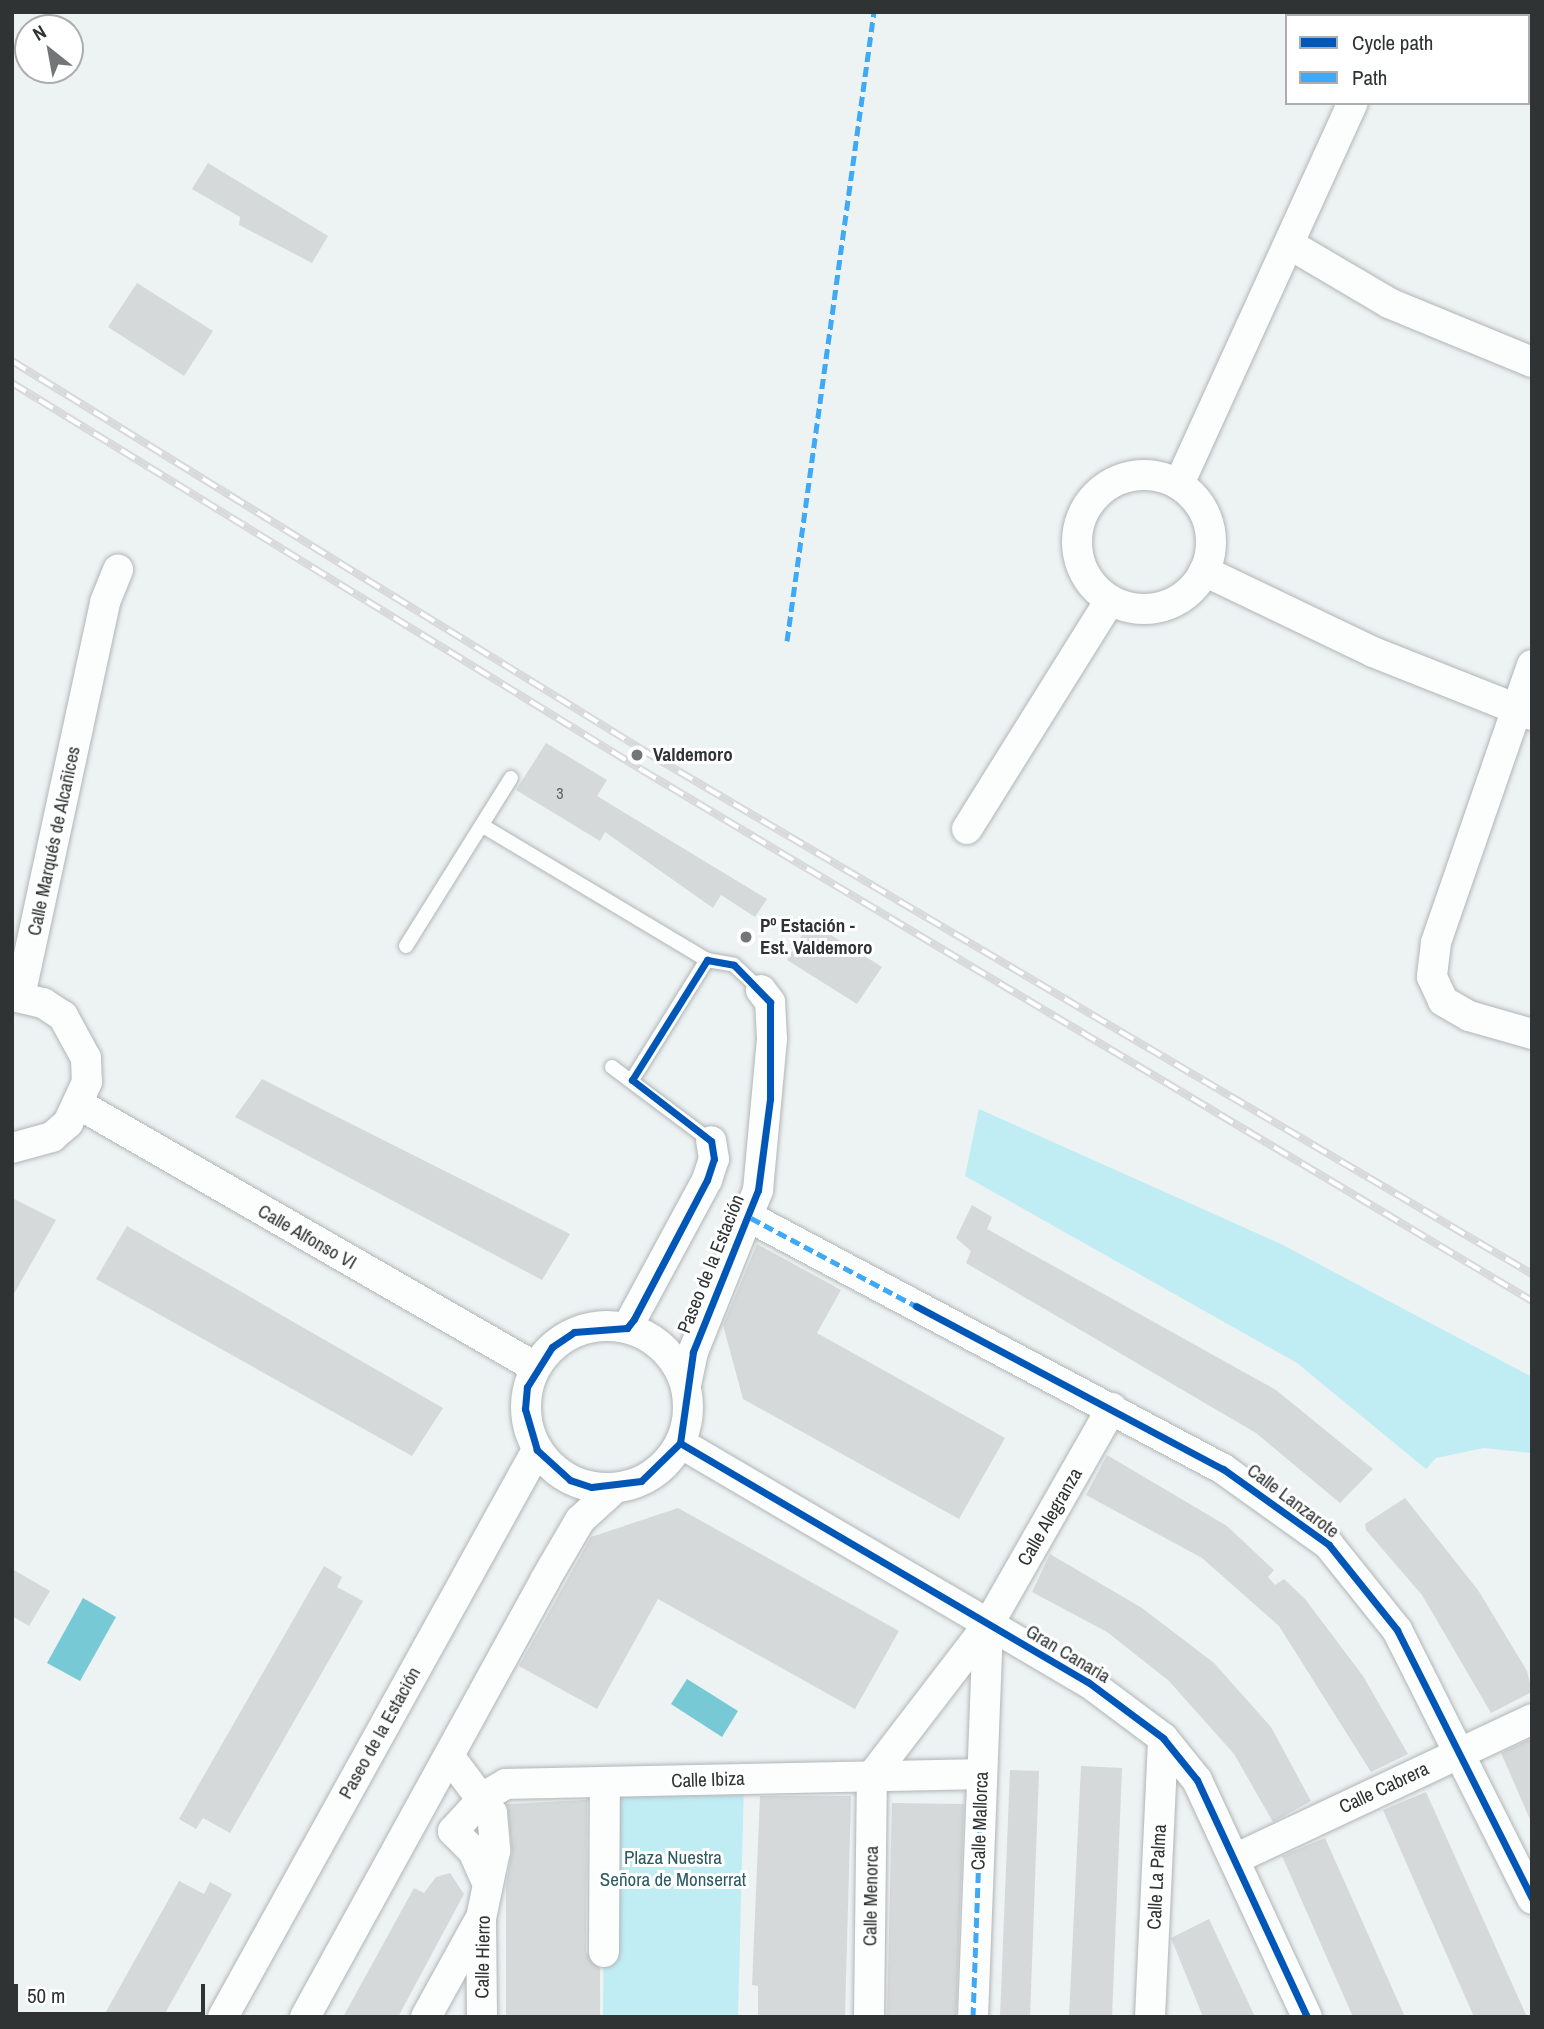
<!DOCTYPE html>
<html>
<head>
<meta charset="utf-8">
<style>
	body { margin:0 }
	#map { position:relative; width:1544px; height:2029px; overflow:hidden; background:#edf2f3; font-family:"Archivo Narrow",sans-serif }
	div>[style] { position:absolute }
	.green>* { inset:0; background:#c0ecf4 }
	.water>* { inset:0; background:#78c9d6 }
	.building>* { inset:0; background:#d5d9da }
	.roads { filter:drop-shadow(0 0 2px #b1b5b6) drop-shadow(0 0 2px #b1b5b6) }
	.lane>* { height:14px; margin:-7px; padding:0 7px; transform-origin:7px; border-radius:7px; background:#fcfdfd }
	.street>* { height:30px; margin:-15px; padding:0 15px; transform-origin:15px; border-radius:15px; background:#fcfdfd }
	.street>.ring { margin:-15px; padding:0; box-sizing:content-box; background:none; border:30px solid #fcfdfd; border-radius:50% }
	.rail>* { height:8px; margin-top:-4px; transform-origin:0; background:repeating-linear-gradient(90deg,#fff 0 16px,#d8d9da 0 32px); box-sizing:border-box; border-block:2px solid #d8d9da }
	.quiet>* { height:5px; margin-top:-2.5px; transform-origin:0; background:repeating-linear-gradient(90deg,#3fa9f5 0 10px,transparent 0 15px) }
	.cycleway>* { height:7px; margin:-3.5px; padding:0 3.5px; transform-origin:3.5px; border-radius:3.5px; background:#0057b8 }
	.dots>* { width:19px; height:19px; translate:-50% -50%; box-sizing:border-box; border:4px solid #fff; border-radius:50% }
	span { translate:-50% -50%; white-space:nowrap; text-align:center; line-height:1.15; -webkit-text-stroke:6px #fff; paint-order:stroke }
	.number-label { font-size:16px; color:#5b5e5f }
	.number-label span { -webkit-text-stroke-width:0 }
	.poi-label { font-size:19px; color:#303334; font-weight:700 }
	.left { translate:0 -50%; text-align:left }
	.street-label { font-size:19px; color:#303334 }
	.park-label { font-size:19px; color:#2c5b64 }
	.frame { position:absolute; inset:0; border:14px solid #303334; pointer-events:none }
	.legend { position:absolute; left:1285px; top:14px; width:245px; height:91px; box-sizing:border-box; background:#fff; border:2px solid #acadae; margin:0; padding:9px 12px; list-style:none; font-size:21px; color:#303334 }
	.legend li { display:flex; align-items:center; gap:14px; height:35px }
	.legend b { width:35px; border:2px solid #acadae }
	.north { position:absolute; left:14px; top:14px; width:70px; height:70px; box-sizing:border-box; background:#fff; border:2px solid #acadae; border-radius:50%; rotate:329deg; font-size:19px; font-weight:700; line-height:28px; text-align:center; color:#303334 }
	.north::after { content:''; display:block; margin:auto; width:24px; height:32px; background:#727677; clip-path:polygon(50% 0,100% 100%,50% 72%,0 100%) }
	.scale { position:absolute; left:14px; top:1984px; width:191px; height:32px; box-sizing:border-box; border:4px solid #303334; border-top:0; padding-left:9px; font-size:21px; line-height:24px; white-space:nowrap; color:#303334; -webkit-text-stroke:5px #fff; paint-order:stroke }
</style>
</head>
<body>
<div id="map">
	<div class="green">
		<div style="clip-path:polygon(979px 1109px,1281px 1244px,1532px 1377px,1532px 1453px,1484px 1448px,1436px 1458px,1426px 1469px,1297px 1363px,965px 1176px)"></div>
		<div style="clip-path:polygon(744px 1780px,738px 2017px,603px 2017px,605px 1783px)"></div>
	</div>
	<div class="water">
		<div style="clip-path:polygon(83px 1598px,116px 1617px,80px 1681px,47px 1663px)"></div>
		<div style="clip-path:polygon(687px 1679px,738px 1711px,722px 1737px,671px 1704px)"></div>
	</div>
	<div class="building">
		<div style="clip-path:polygon(208px 163px,328px 236px,312px 263px,239px 225px,240px 217px,192px 189px)"></div>
		<div style="clip-path:polygon(137px 283px,213px 331px,184px 376px,108px 327px)"></div>
		<div style="clip-path:polygon(546px 743px,607px 780px,597px 796px,767px 899px,755px 917px,721px 895px,713px 908px,605px 832px,600px 841px,516px 790px)"></div>
		<div style="clip-path:polygon(810px 922px,882px 967px,857px 1004px,787px 960px)"></div>
		<div style="clip-path:polygon(262px 1079px,570px 1234px,542px 1280px,235px 1117px)"></div>
		<div style="clip-path:polygon(12px 1198px,56px 1220px,12px 1297px)"></div>
		<div style="clip-path:polygon(972px 1205px,992px 1217px,987px 1229px,1276px 1390px,1373px 1469px,1340px 1503px,1256px 1433px,966px 1263px,971px 1251px,956px 1238px)"></div>
		<div style="clip-path:polygon(127px 1226px,443px 1408px,412px 1456px,96px 1279px)"></div>
		<div style="clip-path:polygon(757px 1244px,841px 1290px,817px 1333px,1005px 1438px,959px 1519px,743px 1399px,723px 1325px)"></div>
		<div style="clip-path:polygon(1107px 1455px,1227px 1526px,1274px 1570px,1268px 1577px,1275px 1585px,1284px 1579px,1305px 1599px,1363px 1676px,1408px 1754px,1371px 1772px,1279px 1626px,1202px 1558px,1086px 1495px)"></div>
		<div style="clip-path:polygon(1405px 1498px,1478px 1590px,1527px 1671px,1532px 1692px,1491px 1713px,1422px 1595px,1366px 1530px,1365px 1524px)"></div>
		<div style="clip-path:polygon(678px 1508px,899px 1631px,855px 1709px,658px 1599px,597px 1709px,519px 1666px,591px 1537px)"></div>
		<div style="clip-path:polygon(1050px 1554px,1142px 1608px,1214px 1663px,1271px 1727px,1311px 1801px,1273px 1822px,1234px 1754px,1169px 1681px,1107px 1632px,1032px 1592px)"></div>
		<div style="clip-path:polygon(324px 1566px,342px 1577px,337px 1587px,363px 1601px,230px 1833px,203px 1818px,196px 1829px,179px 1819px)"></div>
		<div style="clip-path:polygon(12px 1569px,50px 1591px,29px 1626px,12px 1616px)"></div>
		<div style="clip-path:polygon(1532px 1738px,1532px 1824px,1501px 1753px)"></div>
		<div style="clip-path:polygon(1081px 1766px,1122px 1768px,1112px 2017px,1069px 2017px)"></div>
		<div style="clip-path:polygon(1010px 1770px,1039px 1771px,1030px 2017px,1000px 2017px)"></div>
		<div style="clip-path:polygon(1426px 1792px,1527px 2017px,1474px 2017px,1383px 1810px)"></div>
		<div style="clip-path:polygon(760px 1796px,851px 1796px,845px 2017px,758px 2017px,758px 1986px,752px 1985px)"></div>
		<div style="clip-path:polygon(587px 1800px,586px 1952px,600px 1969px,600px 2017px,506px 2017px,506px 1886px,512px 1850px,507px 1804px)"></div>
		<div style="clip-path:polygon(892px 1803px,964px 1804px,956px 2017px,887px 2017px)"></div>
		<div style="clip-path:polygon(1325px 1838px,1405px 2017px,1353px 2017px,1282px 1856px)"></div>
		<div style="clip-path:polygon(450px 1873px,464px 1894px,398px 2017px,343px 2017px,414px 1888px,424px 1893px,436px 1877px)"></div>
		<div style="clip-path:polygon(179px 1881px,204px 1894px,210px 1882px,232px 1894px,163px 2017px,103px 2017px)"></div>
		<div style="clip-path:polygon(1209px 1919px,1255px 2017px,1203px 2017px,1171px 1938px)"></div>
	</div>
	<div class="roads">
		<div class="lane">
			<div style="left:483px;top:826px;width:261px;rotate:30.9deg"></div>
			<div style="left:707px;top:960px;width:27px;rotate:10deg"></div>
			<div style="left:734px;top:965px;width:37px;rotate:43deg"></div>
			<div style="left:406px;top:946px;width:198px;rotate:-58deg"></div>
			<div style="left:612px;top:1067px;width:124px;rotate:36.8deg"></div>
			<div style="left:632px;top:1080px;width:142px;rotate:-58deg"></div>
		</div>
		<div class="street">
			<div style="left:1393px;top:16px;width:4px;rotate:-76deg"></div>
			<div style="left:1289px;top:244px;width:116px;rotate:30.5deg"></div>
			<div style="left:1389px;top:303px;width:155px;rotate:22.4deg"></div>
			<div class="ring" style="left:1077px;top:475px;width:104px;height:104px"></div>
			<div style="left:1179px;top:484px;width:419px;rotate:-65.5deg"></div>
			<div style="left:1204px;top:571px;width:187px;rotate:25.6deg"></div>
			<div style="left:1373px;top:652px;width:171px;rotate:21.6deg"></div>
			<div style="left:1532px;top:665px;width:294px;rotate:109.1deg"></div>
			<div style="left:1436px;top:943px;width:34px;rotate:97deg"></div>
			<div style="left:1432px;top:977px;width:26px;rotate:65deg"></div>
			<div style="left:1443px;top:1001px;width:30px;rotate:30deg"></div>
			<div style="left:1469px;top:1016px;width:66px;rotate:15.9deg"></div>
			<div style="left:967px;top:829px;width:270px;rotate:-58deg"></div>
			<div style="left:12px;top:996px;width:32px;rotate:13deg"></div>
			<div style="left:43px;top:1003px;width:24px;rotate:33deg"></div>
			<div style="left:63px;top:1016px;width:48px;rotate:61.3deg"></div>
			<div style="left:86px;top:1058px;width:24px;rotate:88deg"></div>
			<div style="left:87px;top:1082px;width:45px;rotate:114.9deg"></div>
			<div style="left:68px;top:1123px;width:21px;rotate:139deg"></div>
			<div style="left:52px;top:1137px;width:41px;rotate:164.6deg"></div>
			<div style="left:20px;top:996px;width:403px;rotate:-77.8deg"></div>
			<div style="left:105px;top:602px;width:35px;rotate:-68deg"></div>
			<div style="left:80px;top:1105px;width:525px;rotate:29.93deg"></div>
			<div style="left:751px;top:1218px;width:535px;rotate:28deg"></div>
			<div style="left:1223px;top:1469px;width:130px;rotate:35.6deg"></div>
			<div style="left:1329px;top:1545px;width:109px;rotate:51.3deg"></div>
			<div style="left:1397px;top:1630px;width:301px;rotate:63.3deg"></div>
			<div class="ring" style="left:526px;top:1326px;width:132px;height:132px"></div>
			<div style="left:627px;top:1328px;width:168px;rotate:-61.6deg"></div>
			<div style="left:707px;top:1180px;width:22px;rotate:-72deg"></div>
			<div style="left:714px;top:1159px;width:18px;rotate:-99deg"></div>
			<div style="left:686px;top:1385px;width:34px;rotate:-78deg"></div>
			<div style="left:693px;top:1352px;width:175px;rotate:-68.1deg"></div>
			<div style="left:758px;top:1190px;width:152px;rotate:-84.7deg"></div>
			<div style="left:772px;top:1039px;width:37px;rotate:-93deg"></div>
			<div style="left:770px;top:1002px;width:15px;rotate:-127deg"></div>
			<div style="left:680px;top:1443px;width:473px;rotate:30.4deg"></div>
			<div style="left:1088px;top:1682px;width:94px;rotate:36.7deg"></div>
			<div style="left:1163px;top:1738px;width:54px;rotate:51deg"></div>
			<div style="left:1197px;top:1780px;width:261px;rotate:65.1deg"></div>
			<div style="left:449px;top:1756px;width:71px;rotate:53deg"></div>
			<div style="left:492px;top:1813px;width:38px;rotate:85deg"></div>
			<div style="left:495px;top:1851px;width:68px;rotate:101.8deg"></div>
			<div style="left:481px;top:1918px;width:99px;rotate:89.4deg"></div>
			<div style="left:453px;top:1831px;width:47px;rotate:-47.6deg"></div>
			<div style="left:485px;top:1796px;width:24px;rotate:-30deg"></div>
			<div style="left:506px;top:1784px;width:476px;rotate:-1.2deg"></div>
			<div style="left:453px;top:1831px;width:28px;rotate:45deg"></div>
			<div style="left:473px;top:1851px;width:36px;rotate:66deg"></div>
			<div style="left:1237px;top:1858px;width:326px;rotate:-25.2deg"></div>
			<div style="left:604px;top:1952px;width:169px;rotate:-89.7deg"></div>
			<div style="left:223px;top:2017px;width:648px;rotate:-61.02deg"></div>
			<div style="left:305px;top:2017px;width:499px;rotate:-61.2deg"></div>
			<div style="left:545px;top:1580px;width:69px;rotate:-59.7deg"></div>
			<div style="left:580px;top:1520px;width:46px;rotate:-42.4deg"></div>
			<div style="left:426px;top:2017px;width:110px;rotate:-61.1deg"></div>
			<div style="left:869px;top:2017px;width:241px;rotate:-89.3deg"></div>
			<div style="left:872px;top:1776px;width:190px;rotate:-52.5deg"></div>
			<div style="left:988px;top:1625px;width:250px;rotate:-60.3deg"></div>
			<div style="left:973px;top:2017px;width:392px;rotate:-87.8deg"></div>
			<div style="left:1150px;top:2017px;width:279px;rotate:-87.3deg"></div>
		</div>
	</div>
	<div class="rail">
		<div style="left:12px;top:361px;width:751px;rotate:31.66deg"></div>
		<div style="left:651px;top:755px;width:1023px;rotate:30.5deg"></div>
		<div style="left:12px;top:383px;width:739px;rotate:31.56deg"></div>
		<div style="left:642px;top:770px;width:1036px;rotate:30.82deg"></div>
	</div>
	<div class="quiet">
		<div style="left:787px;top:641px;width:635px;rotate:-82.13deg"></div>
		<div style="left:751px;top:1218px;width:187px;rotate:28.1deg"></div>
		<div style="left:973px;top:2017px;width:243px;rotate:-87.9deg"></div>
	</div>
	<div class="cycleway">
		<div style="left:707px;top:960px;width:27px;rotate:10deg"></div>
		<div style="left:734px;top:965px;width:52px;rotate:45.8deg"></div>
		<div style="left:770px;top:1002px;width:97px;rotate:90deg"></div>
		<div style="left:770px;top:1099px;width:92px;rotate:97.5deg"></div>
		<div style="left:758px;top:1190px;width:175px;rotate:111.9deg"></div>
		<div style="left:693px;top:1352px;width:92px;rotate:98.1deg"></div>
		<div style="left:680px;top:1443px;width:54px;rotate:135.7deg"></div>
		<div style="left:641px;top:1481px;width:50px;rotate:173.2deg"></div>
		<div style="left:591px;top:1487px;width:22px;rotate:-162deg"></div>
		<div style="left:570px;top:1480px;width:45px;rotate:-137.7deg"></div>
		<div style="left:537px;top:1450px;width:43px;rotate:-106.3deg"></div>
		<div style="left:525px;top:1409px;width:22px;rotate:-85deg"></div>
		<div style="left:527px;top:1387px;width:47px;rotate:-58deg"></div>
		<div style="left:552px;top:1347px;width:27px;rotate:-34deg"></div>
		<div style="left:574px;top:1332px;width:53px;rotate:-4.3deg"></div>
		<div style="left:627px;top:1328px;width:11px;rotate:-52deg"></div>
		<div style="left:634px;top:1319px;width:157px;rotate:-62.3deg"></div>
		<div style="left:707px;top:1180px;width:22px;rotate:-72deg"></div>
		<div style="left:714px;top:1159px;width:18px;rotate:-99deg"></div>
		<div style="left:711px;top:1141px;width:100px;rotate:-142.3deg"></div>
		<div style="left:632px;top:1080px;width:142px;rotate:-58deg"></div>
		<div style="left:916px;top:1306px;width:348px;rotate:28deg"></div>
		<div style="left:1223px;top:1469px;width:130px;rotate:35.6deg"></div>
		<div style="left:1329px;top:1545px;width:109px;rotate:51.3deg"></div>
		<div style="left:1397px;top:1630px;width:301px;rotate:63.3deg"></div>
		<div style="left:680px;top:1443px;width:473px;rotate:30.4deg"></div>
		<div style="left:1088px;top:1682px;width:94px;rotate:36.7deg"></div>
		<div style="left:1163px;top:1738px;width:54px;rotate:51deg"></div>
		<div style="left:1197px;top:1780px;width:261px;rotate:65.1deg"></div>
	</div>
	<div class="dots">
		<div style="left:637px;top:755px;background:#727677"></div>
		<div style="left:746px;top:937px;background:#727677"></div>
	</div>
	<div class="number-label">
		<span style="left:560px;top:793px">3</span>
	</div>
	<div class="poi-label">
		<span class="left" style="left:653px;top:755px">Valdemoro</span>
		<span class="left" style="left:760px;top:937px">Pº Estación -<br>Est. Valdemoro</span>
	</div>
	<div class="street-label">
		<span style="left:54px;top:841px;rotate:-78deg">Calle Marqués de Alcañices</span>
		<span style="left:307px;top:1237px;rotate:30deg">Calle Alfonso VI</span>
		<span style="left:711px;top:1264px;rotate:-68deg">Paseo de la Estación</span>
		<span style="left:1293px;top:1501px;rotate:37deg">Calle Lanzarote</span>
		<span style="left:1050px;top:1517px;rotate:-60deg">Calle Alegranza</span>
		<span style="left:1068px;top:1654px;rotate:31deg">Gran Canaria</span>
		<span style="left:380px;top:1733px;rotate:-61deg">Paseo de la Estación</span>
		<span style="left:708px;top:1780px;rotate:-2deg">Calle Ibiza</span>
		<span style="left:1384px;top:1788px;rotate:-25deg">Calle Cabrera</span>
		<span style="left:980px;top:1821px;rotate:-88deg">Calle Mallorca</span>
		<span style="left:1157px;top:1877px;rotate:-87deg">Calle La Palma</span>
		<span style="left:871px;top:1896px;rotate:-89deg">Calle Menorca</span>
		<span style="left:483px;top:1957px;rotate:-89deg">Calle Hierro</span>
	</div>
	<div class="park-label">
		<span style="left:673px;top:1869px">Plaza Nuestra<br>Señora de Monserrat</span>
	</div>
	<div class="frame"></div>
	<ul class="legend">
	<li><b style="height:9px;background:#0057b8"></b>Cycle path</li>
	<li><b style="height:9px;background:#3fa9f5"></b>Path</li>
	</ul>
	<div class="north">N</div>
	<div class="scale">50 m</div>
</div>
</body>
</html>
